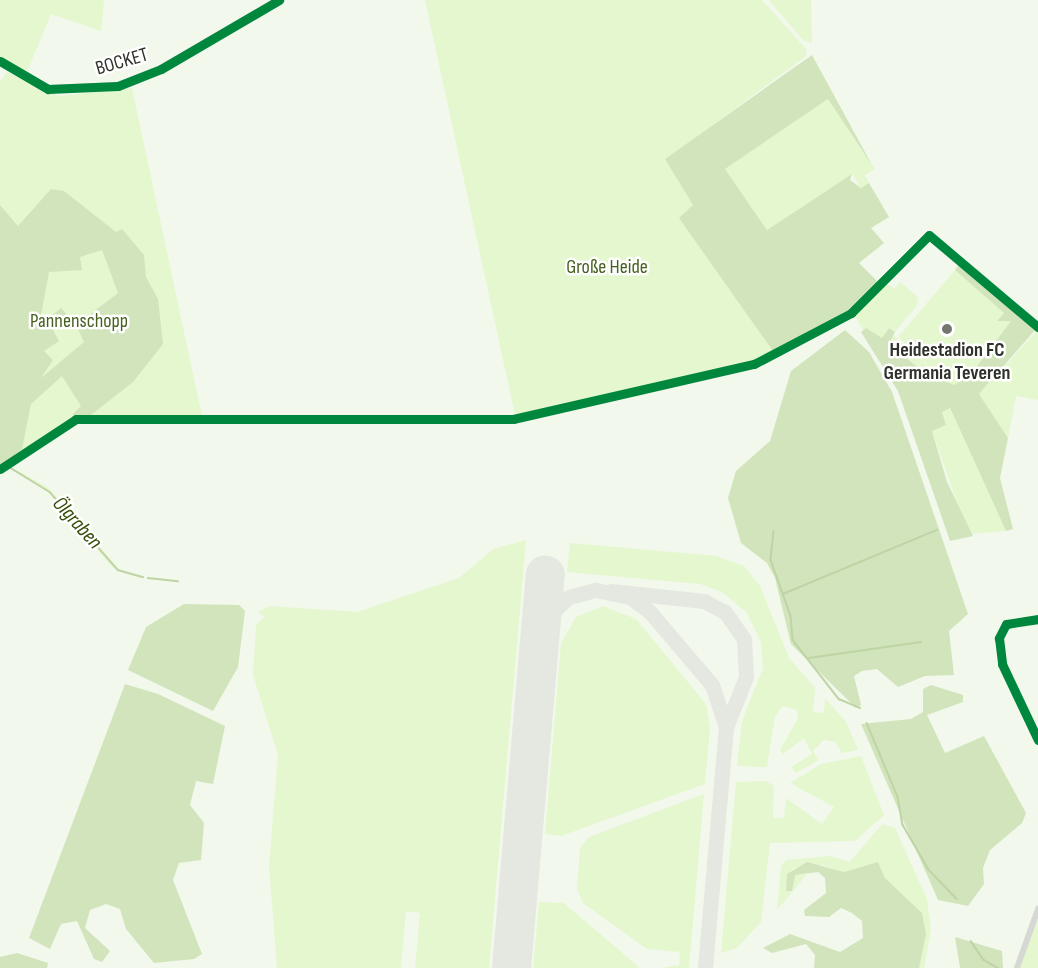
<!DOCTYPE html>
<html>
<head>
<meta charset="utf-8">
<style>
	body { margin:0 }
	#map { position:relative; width:1038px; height:968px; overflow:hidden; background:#f2f8ec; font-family:"Sofia Sans Condensed",sans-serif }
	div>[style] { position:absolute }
	.green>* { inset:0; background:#e5f7cf }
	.forest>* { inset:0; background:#d2e4bc }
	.stream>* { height:1.5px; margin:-0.75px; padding:0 0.75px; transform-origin:0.75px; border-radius:0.75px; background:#bfd4a5 }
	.taxiway>* { height:15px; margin:-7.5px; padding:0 7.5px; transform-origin:7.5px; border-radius:7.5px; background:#e4e8e0 }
	.runway>* { height:39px; margin:-19.5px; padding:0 19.5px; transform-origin:19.5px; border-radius:19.5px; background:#e4e8e0 }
	.minor>* { height:6px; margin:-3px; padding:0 3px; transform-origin:3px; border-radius:3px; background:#d6d8d4 }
	.tertiary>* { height:8px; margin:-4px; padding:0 4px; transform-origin:4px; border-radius:4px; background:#d6d8d4 }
	.cycleway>* { height:9px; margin:-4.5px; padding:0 4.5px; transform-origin:4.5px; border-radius:4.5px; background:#00873e }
	.dots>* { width:16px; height:16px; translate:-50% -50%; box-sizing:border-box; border:3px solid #fff; border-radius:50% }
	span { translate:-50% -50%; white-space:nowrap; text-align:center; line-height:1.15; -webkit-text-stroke:5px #fff; paint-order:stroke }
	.street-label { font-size:20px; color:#2f332b }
	.park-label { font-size:20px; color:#46601f }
	.poi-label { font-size:20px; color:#2f332b; font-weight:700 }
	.water-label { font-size:21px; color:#354d06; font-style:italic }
</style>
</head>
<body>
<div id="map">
	<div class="green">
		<div style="clip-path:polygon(0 0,104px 0,101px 31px,51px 14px,26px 74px,0 57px)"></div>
		<div style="clip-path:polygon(425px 0,762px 0,806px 49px,806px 56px,675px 153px,801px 333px,756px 361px,515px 415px)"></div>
		<div style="clip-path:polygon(769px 0,811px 0,812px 43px,803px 40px)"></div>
		<div style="clip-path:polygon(7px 72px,59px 96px,132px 88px,202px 416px,75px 418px,0 467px,0 81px)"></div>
		<div style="clip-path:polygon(828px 99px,875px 169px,865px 175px,869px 183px,861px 188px,852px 174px,767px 230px,725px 169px)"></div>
		<div style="clip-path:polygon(955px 270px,1004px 313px,998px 321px,1011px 321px,971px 374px,954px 386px,921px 370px,889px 344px,893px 335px,940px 375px,898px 337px)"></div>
		<div style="clip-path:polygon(900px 282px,919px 298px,915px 308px,895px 332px,889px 328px,882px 338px,863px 330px,854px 314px,887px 283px,894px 289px)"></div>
		<div style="clip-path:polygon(1038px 330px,1038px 400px,1016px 396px,1008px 438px,979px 394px)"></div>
		<div style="clip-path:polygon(949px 407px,1006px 531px,968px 534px,932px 431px,946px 425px,942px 412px)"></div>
		<div style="clip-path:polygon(9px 466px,47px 487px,119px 569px,143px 580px,112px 567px,49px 493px)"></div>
		<div style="clip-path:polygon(526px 540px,489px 968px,415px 968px,420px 913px,406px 911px,401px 968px,277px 968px,269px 866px,278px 755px,253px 675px,256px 625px,265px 617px,258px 612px,270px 606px,357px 612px,459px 578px,493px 549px)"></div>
		<div style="clip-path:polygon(570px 543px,717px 556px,744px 566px,760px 586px,789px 658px,815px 688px,813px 712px,824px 713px,825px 698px,846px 722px,858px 750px,842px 753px,835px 742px,824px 740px,813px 751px,819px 760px,796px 773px,791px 767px,812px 754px,804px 738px,783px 754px,780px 750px,798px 718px,797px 710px,783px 706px,775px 716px,767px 767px,737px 766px,742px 721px,763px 668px,761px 642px,747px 613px,722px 592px,700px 584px,567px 572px)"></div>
		<div style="clip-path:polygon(603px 606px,636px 619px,706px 704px,710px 728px,705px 784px,561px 836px,545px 834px,561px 643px,576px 617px)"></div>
		<div style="clip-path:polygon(861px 756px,884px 815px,855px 841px,770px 843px,761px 922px,737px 948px,721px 953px,736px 782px,766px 781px,774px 786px,773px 818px,784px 818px,786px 798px,822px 824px,834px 807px,790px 783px,821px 764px)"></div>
		<div style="clip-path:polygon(704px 794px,689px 968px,661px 968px,679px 965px,680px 952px,647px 949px,583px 903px,577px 889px,580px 848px,589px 837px)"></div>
		<div style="clip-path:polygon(882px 824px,895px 828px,927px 899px,931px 929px,924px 968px,919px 968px,922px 913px,885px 878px,878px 862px,844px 872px,822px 865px,793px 868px,792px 882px,795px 875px,807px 874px,777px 910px,781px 866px,787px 860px,829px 856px,850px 862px)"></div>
		<div style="clip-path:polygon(539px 902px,564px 903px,640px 968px,533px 968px)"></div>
		<div style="clip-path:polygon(1038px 920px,1038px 968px,1020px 968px,1029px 936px)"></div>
	</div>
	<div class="forest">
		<div style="clip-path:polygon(812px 55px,872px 165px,828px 99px,725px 169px,767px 230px,852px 174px,850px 180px,861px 188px,869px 183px,889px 217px,871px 228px,884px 243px,859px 263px,880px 284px,850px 312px,775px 354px,679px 218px,693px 205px,665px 159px)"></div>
		<div style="clip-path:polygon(evenodd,51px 189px,64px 191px,116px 232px,122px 229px,144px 255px,146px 277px,158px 299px,163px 344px,133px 382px,91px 415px,72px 415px,81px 406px,62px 376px,31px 404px,22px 449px,0 467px,0 205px,18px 226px,51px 189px,102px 250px,118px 293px,76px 325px,84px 342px,41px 378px,53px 360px,44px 351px,59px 341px,53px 330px,69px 317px,61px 308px,39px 326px,49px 272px,82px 270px,80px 257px,102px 250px)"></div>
		<div style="clip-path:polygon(959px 264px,1036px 329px,979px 394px,1008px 438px,1000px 478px,1013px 529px,1006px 531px,950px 408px,942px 412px,946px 425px,932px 431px,947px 482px,973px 536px,950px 541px,898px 391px,861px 332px,866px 328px,882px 338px,889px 328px,895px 332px,889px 344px,921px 370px,954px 385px,971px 374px,1011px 321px,997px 321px,1004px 313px,955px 270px)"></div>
		<div style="clip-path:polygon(845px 330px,869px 352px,892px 392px,968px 614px,949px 631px,954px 675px,925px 676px,898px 687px,877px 669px,862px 671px,854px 676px,861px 705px,856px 708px,791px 644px,775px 578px,767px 563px,741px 543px,728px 498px,736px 471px,770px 441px,791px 371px)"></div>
		<div style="clip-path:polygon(184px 604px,239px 605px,245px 611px,238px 667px,213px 711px,128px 670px,146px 627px)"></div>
		<div style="clip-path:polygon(125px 684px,158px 694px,225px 726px,213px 784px,196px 781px,190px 805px,204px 823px,201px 860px,179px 863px,173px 880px,202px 954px,194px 959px,154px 963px,126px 929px,120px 909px,106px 904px,90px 910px,85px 928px,110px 951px,102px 962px,94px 959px,77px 921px,61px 924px,50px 949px,29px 938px)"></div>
		<div style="clip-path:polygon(931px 685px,963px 695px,963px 702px,927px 715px,945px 753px,984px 736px,1026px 813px,1022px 823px,990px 850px,983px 868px,984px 884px,968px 906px,938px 900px,861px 724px,911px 719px,923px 712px,923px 689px)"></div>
		<div style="clip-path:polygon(807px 862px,844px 872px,878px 862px,885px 878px,922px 913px,926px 934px,919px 968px,814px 968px,815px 955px,806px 944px,772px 953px,763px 948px,790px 934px,840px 952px,863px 938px,862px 921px,852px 913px,841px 908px,829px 917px,805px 916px,804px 910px,826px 893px,825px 878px,818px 872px,795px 875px,792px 891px,786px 891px,787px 874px)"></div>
		<div style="clip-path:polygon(955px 937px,1002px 951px,1003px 968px,960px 968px)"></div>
		<div style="clip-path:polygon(17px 953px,48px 963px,47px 968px,0 968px,0 957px)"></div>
	</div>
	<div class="stream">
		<div style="left:9px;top:467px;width:48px;rotate:31.4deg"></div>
		<div style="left:50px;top:492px;width:103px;rotate:48.9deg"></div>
		<div style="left:118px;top:570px;width:26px;rotate:16deg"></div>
		<div style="left:774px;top:531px;width:29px;rotate:96deg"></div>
		<div style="left:771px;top:560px;width:59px;rotate:70.3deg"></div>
		<div style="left:791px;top:616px;width:24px;rotate:85deg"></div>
		<div style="left:793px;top:640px;width:75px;rotate:52.1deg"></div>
		<div style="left:839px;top:699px;width:23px;rotate:23deg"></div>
		<div style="left:148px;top:578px;width:30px;rotate:6deg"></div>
		<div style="left:783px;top:594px;width:167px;rotate:-22.6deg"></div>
		<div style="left:809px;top:658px;width:113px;rotate:-8.1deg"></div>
		<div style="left:867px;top:723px;width:80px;rotate:67.3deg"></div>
		<div style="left:898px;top:797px;width:28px;rotate:80deg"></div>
		<div style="left:903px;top:825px;width:52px;rotate:60deg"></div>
		<div style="left:929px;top:870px;width:40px;rotate:46deg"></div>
		<div style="left:971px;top:941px;width:23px;rotate:56deg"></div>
		<div style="left:984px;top:960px;width:16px;rotate:30deg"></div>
	</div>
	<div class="taxiway">
		<div style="left:611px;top:591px;width:94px;rotate:6.1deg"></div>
		<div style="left:704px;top:601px;width:24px;rotate:28deg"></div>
		<div style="left:725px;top:612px;width:33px;rotate:55deg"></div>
		<div style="left:744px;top:639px;width:38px;rotate:87deg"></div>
		<div style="left:746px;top:677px;width:54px;rotate:111.8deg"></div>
		<div style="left:726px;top:727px;width:242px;rotate:95deg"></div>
		<div style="left:539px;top:640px;width:28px;rotate:-67deg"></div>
		<div style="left:550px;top:614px;width:25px;rotate:-42deg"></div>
		<div style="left:569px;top:597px;width:28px;rotate:-15deg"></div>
		<div style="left:596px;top:590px;width:35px;rotate:12deg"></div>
		<div style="left:630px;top:597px;width:25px;rotate:37deg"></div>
		<div style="left:650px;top:612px;width:96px;rotate:49.7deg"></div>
		<div style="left:712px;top:685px;width:41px;rotate:71.6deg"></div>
	</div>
	<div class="runway">
		<div style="left:511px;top:968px;width:395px;rotate:-85.1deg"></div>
	</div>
	<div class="minor">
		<div style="left:0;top:469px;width:91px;rotate:-33.3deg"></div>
		<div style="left:76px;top:419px;width:437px"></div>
		<div style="left:513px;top:419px;width:247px;rotate:-12.9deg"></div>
		<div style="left:754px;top:364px;width:110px;rotate:-27.7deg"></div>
		<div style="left:851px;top:313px;width:110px;rotate:-45deg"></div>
		<div style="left:929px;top:235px;width:143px;rotate:40.2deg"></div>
		<div style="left:1038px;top:619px;width:32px;rotate:171deg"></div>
		<div style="left:1006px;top:624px;width:16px;rotate:117deg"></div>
		<div style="left:999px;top:638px;width:26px;rotate:83deg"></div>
		<div style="left:1002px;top:664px;width:84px;rotate:64.7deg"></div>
		<div style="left:1017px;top:968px;width:63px;rotate:-70.4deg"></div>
	</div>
	<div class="tertiary">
		<div style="left:0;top:61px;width:56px;rotate:30.3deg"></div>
		<div style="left:48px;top:89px;width:70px;rotate:-2.5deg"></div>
		<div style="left:118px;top:86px;width:46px;rotate:-21.6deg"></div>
		<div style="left:161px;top:69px;width:137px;rotate:-30.3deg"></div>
	</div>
	<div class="cycleway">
		<div style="left:0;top:61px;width:56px;rotate:30.3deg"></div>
		<div style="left:48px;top:89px;width:70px;rotate:-2.5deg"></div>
		<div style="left:118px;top:86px;width:46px;rotate:-21.6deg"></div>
		<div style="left:161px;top:69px;width:137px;rotate:-30.3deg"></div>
		<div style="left:0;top:469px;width:91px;rotate:-33.3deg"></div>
		<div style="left:76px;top:419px;width:437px"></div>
		<div style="left:513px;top:419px;width:247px;rotate:-12.9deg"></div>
		<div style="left:754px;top:364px;width:110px;rotate:-27.7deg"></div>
		<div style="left:851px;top:313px;width:110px;rotate:-45deg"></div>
		<div style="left:929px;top:235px;width:143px;rotate:40.2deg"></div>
		<div style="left:1038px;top:619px;width:32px;rotate:171deg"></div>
		<div style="left:1006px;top:624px;width:16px;rotate:117deg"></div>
		<div style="left:999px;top:638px;width:26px;rotate:83deg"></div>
		<div style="left:1002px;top:664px;width:84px;rotate:64.7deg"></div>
	</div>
	<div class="dots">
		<div style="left:947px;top:329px;background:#73786f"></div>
	</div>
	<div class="street-label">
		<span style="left:122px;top:62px;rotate:-16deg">BOCKET</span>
	</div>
	<div class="park-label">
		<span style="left:607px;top:267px">Große Heide</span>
		<span style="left:79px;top:321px">Pannenschopp</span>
	</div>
	<div class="poi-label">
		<span style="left:947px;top:362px">Heidestadion FC<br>Germania Teveren</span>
	</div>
	<div class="water-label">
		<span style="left:77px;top:523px;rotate:48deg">Ölgraben</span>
	</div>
</div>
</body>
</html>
